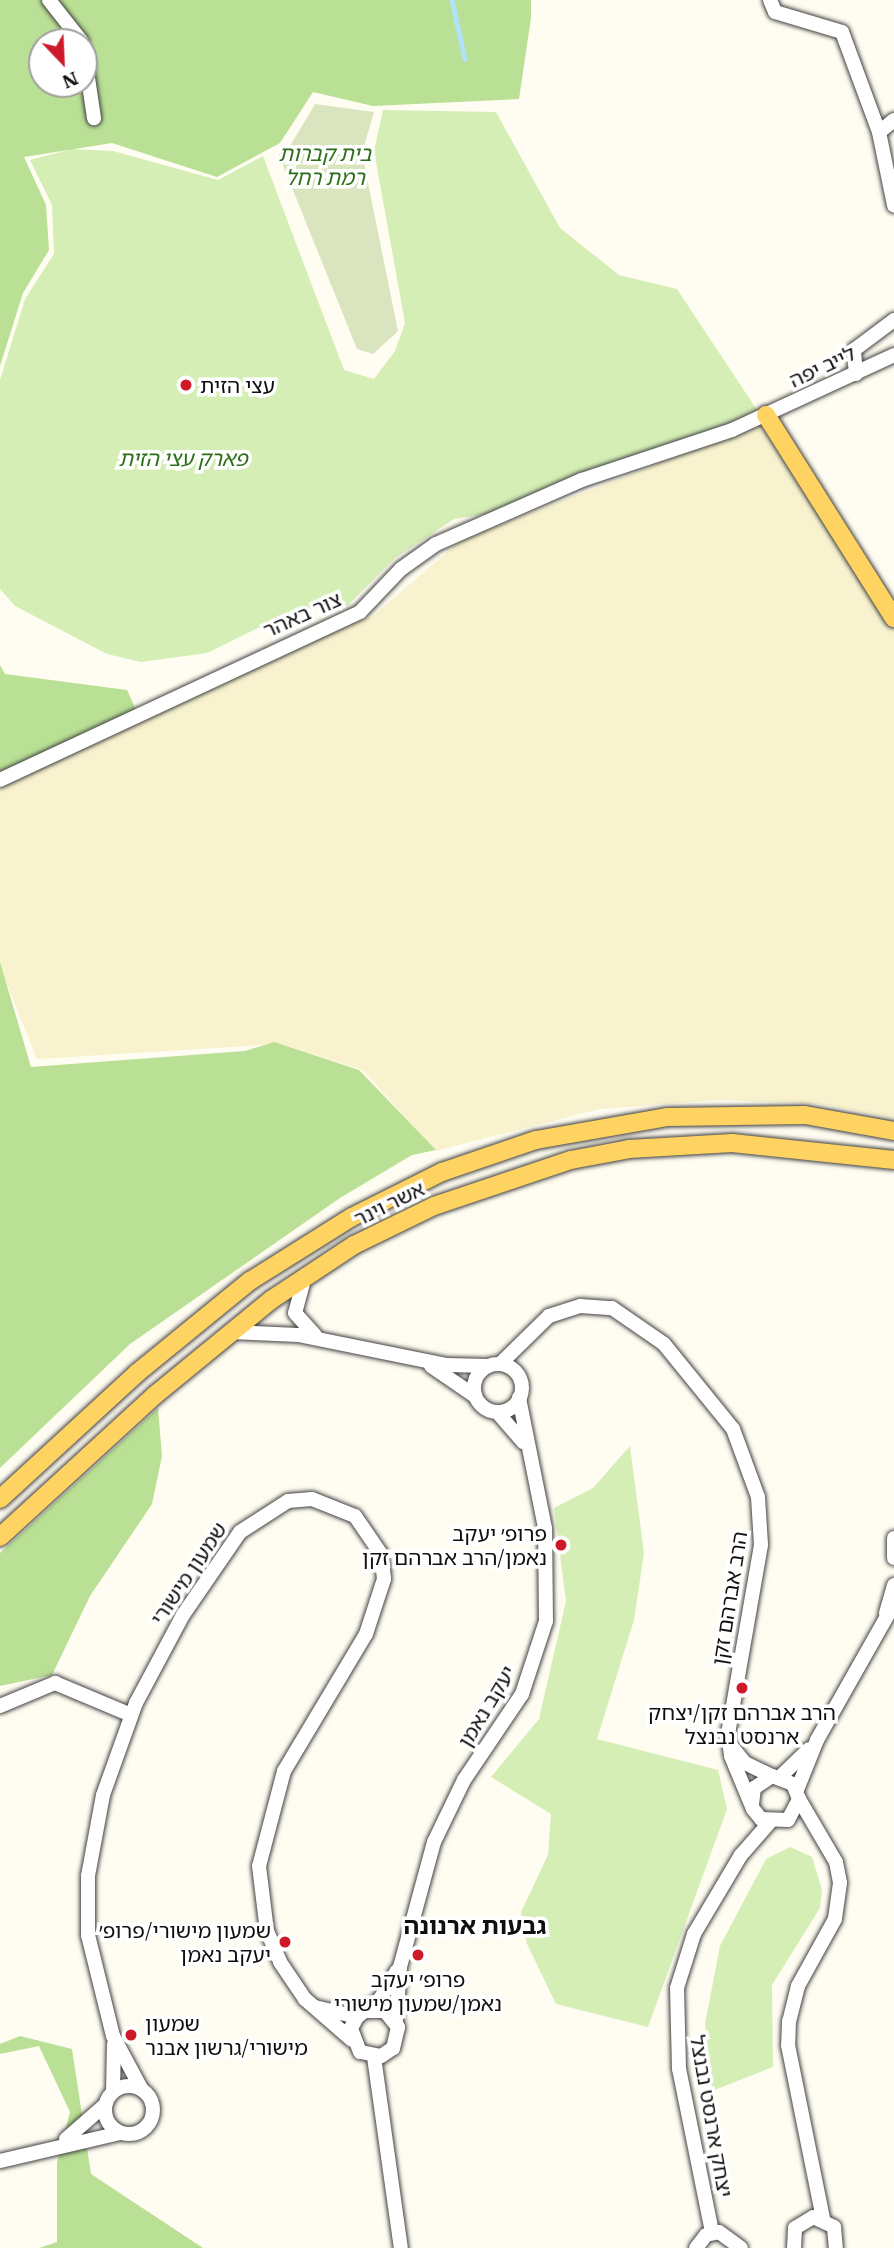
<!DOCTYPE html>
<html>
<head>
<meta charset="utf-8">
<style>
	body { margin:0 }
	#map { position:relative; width:894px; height:2248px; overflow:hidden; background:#fffcf1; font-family:"IBM Plex Serif","Noto Sans Hebrew",serif }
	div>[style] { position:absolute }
	.farmland>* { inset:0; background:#f8f3ce }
	.green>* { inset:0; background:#d5eeb6 }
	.forest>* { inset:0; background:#b9e094 }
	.cemetery>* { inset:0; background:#dae5bf }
	.stream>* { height:4.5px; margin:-2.25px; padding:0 2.25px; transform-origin:2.25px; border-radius:2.25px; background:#b1e2fc }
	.roads { filter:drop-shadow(0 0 2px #424242) drop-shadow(0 0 2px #424242) }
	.minor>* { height:14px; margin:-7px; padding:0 7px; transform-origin:7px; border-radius:7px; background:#fff }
	.minor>.ring { margin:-7px; padding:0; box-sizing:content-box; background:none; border:14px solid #fff; border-radius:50% }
	.major>* { height:18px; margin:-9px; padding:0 9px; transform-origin:9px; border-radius:9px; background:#ffd361 }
	.dots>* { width:19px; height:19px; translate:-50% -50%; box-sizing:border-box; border:4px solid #fff; border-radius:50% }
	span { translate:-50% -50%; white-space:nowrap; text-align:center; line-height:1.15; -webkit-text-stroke:7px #fff; paint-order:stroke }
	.park-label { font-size:21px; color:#2d6e18; font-style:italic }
	.street-label { font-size:21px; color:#0f0f0f }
	.poi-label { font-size:21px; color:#0f0f0f }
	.left { translate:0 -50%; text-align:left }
	.right { translate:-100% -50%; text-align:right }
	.quarter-label { font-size:24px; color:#0f0f0f; font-weight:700 }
	.north { position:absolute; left:28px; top:28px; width:70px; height:70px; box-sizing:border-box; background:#fff; border:2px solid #9f9f9f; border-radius:50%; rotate:157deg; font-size:19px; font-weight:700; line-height:28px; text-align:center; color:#0f0f0f }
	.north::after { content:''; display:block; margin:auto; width:24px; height:32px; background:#ce1928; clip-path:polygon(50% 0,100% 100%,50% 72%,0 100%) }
</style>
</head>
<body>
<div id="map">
	<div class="farmland">
		<div style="clip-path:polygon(759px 425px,894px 622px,894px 1118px,819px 1104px,718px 1100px,600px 1109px,435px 1151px,363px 1070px,279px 1044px,37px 1059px,0 967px,0 786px,306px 641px,373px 616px,461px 540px)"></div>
	</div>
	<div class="green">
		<div style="clip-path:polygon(383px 110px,496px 112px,560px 228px,619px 275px,677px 289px,759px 413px,507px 511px,454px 519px,395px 558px,348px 605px,295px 610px,207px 653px,141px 662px,107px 654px,15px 606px,0 589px,0 380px,25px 299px,54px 254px,52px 205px,30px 160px,72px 149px,113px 151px,218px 180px,263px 156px,344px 370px,374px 379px,395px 351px,405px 323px,374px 151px)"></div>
		<div style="clip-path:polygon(630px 1446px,644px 1553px,634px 1620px,597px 1739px,718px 1770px,727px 1809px,648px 2027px,556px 2004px,527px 1944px,521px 1912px,548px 1855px,551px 1814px,491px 1777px,539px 1719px,566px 1601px,554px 1508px,593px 1488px)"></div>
		<div style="clip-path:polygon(790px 1847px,812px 1857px,822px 1890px,820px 1908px,772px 1985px,773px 2067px,712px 2091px,705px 2024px,720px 1946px,766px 1859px)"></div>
	</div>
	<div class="forest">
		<div style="clip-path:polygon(evenodd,0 0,531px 0,531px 18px,519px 99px,373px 106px,313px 92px,280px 143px,217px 177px,112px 143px,24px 157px,46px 205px,49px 250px,23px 293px,0 366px,0 0,42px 42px,84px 42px,84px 84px,42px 84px,42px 42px)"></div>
		<div style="clip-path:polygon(0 665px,5px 674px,127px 690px,141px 721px,0 784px)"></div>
		<div style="clip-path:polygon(0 962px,31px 1067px,245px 1051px,274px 1042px,359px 1070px,436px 1150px,412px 1155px,340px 1198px,130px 1344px,0 1468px)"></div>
		<div style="clip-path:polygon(158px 1408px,162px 1456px,152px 1504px,90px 1596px,52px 1675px,0 1686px,0 1553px)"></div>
		<div style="clip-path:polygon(20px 2036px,72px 2049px,91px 2174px,203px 2248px,39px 2248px,57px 2242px,57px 2163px,70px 2112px,39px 2046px,0 2054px,0 2044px)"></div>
	</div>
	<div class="cemetery">
		<div style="clip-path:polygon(315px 104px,374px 112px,362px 153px,398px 331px,373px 354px,357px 349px,278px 153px,290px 146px)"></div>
	</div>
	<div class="stream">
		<div style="left:452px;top:0;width:60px;rotate:77.6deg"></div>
	</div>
	<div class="roads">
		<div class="minor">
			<div style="left:49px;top:0;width:53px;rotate:51.8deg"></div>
			<div style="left:770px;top:0;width:13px;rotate:67deg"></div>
			<div style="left:775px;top:12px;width:70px;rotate:16.6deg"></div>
			<div style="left:842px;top:32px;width:107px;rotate:69.7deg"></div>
			<div style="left:84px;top:51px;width:68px;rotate:81.5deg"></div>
			<div style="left:894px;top:120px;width:19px;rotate:141deg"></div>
			<div style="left:879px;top:132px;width:75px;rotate:78.4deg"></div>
			<div style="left:856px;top:374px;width:24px;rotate:-95deg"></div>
			<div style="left:854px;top:350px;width:50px;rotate:-36.9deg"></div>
			<div style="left:0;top:780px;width:397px;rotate:-25deg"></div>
			<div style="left:360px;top:612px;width:59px;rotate:-46.4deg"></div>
			<div style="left:401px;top:569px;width:43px;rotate:-35.5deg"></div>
			<div style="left:436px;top:544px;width:159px;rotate:-23.7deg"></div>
			<div style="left:582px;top:480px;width:158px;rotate:-18.4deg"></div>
			<div style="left:732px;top:430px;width:179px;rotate:-24.8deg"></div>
			<div style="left:305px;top:1276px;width:38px;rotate:105deg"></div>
			<div style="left:295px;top:1313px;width:30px;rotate:48deg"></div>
			<div style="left:231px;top:1332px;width:67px;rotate:2.6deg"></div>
			<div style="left:298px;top:1335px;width:152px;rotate:11.4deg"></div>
			<div style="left:447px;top:1365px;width:41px;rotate:1.4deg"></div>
			<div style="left:500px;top:1364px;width:69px;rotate:-44.4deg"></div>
			<div style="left:549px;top:1316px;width:33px;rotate:-18deg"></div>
			<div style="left:580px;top:1306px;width:32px;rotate:4deg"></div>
			<div style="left:612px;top:1308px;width:63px;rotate:34.7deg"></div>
			<div style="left:664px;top:1344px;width:109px;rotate:50.9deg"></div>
			<div style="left:733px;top:1429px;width:72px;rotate:69.8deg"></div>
			<div style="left:758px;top:1497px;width:48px;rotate:86.4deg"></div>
			<div style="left:761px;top:1545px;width:192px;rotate:99.9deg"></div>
			<div style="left:728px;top:1734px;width:22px;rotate:82deg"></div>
			<div style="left:731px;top:1756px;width:57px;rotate:67.5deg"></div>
			<div style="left:753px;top:1809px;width:13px;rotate:51deg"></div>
			<div style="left:761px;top:1819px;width:27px;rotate:2deg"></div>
			<div style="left:788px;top:1820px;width:24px;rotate:-62deg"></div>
			<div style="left:799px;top:1799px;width:16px;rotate:-112deg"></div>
			<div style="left:793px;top:1784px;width:22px;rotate:-159deg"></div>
			<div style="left:772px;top:1776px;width:22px;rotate:146deg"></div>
			<div style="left:754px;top:1788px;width:16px;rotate:97deg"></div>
			<div class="ring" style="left:474px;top:1364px;width:34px;height:34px"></div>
			<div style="left:431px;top:1366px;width:53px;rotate:34.3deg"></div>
			<div style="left:497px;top:1412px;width:40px;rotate:49deg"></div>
			<div style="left:894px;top:1538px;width:20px;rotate:90deg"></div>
			<div style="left:886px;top:1613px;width:29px;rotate:-74deg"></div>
			<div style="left:0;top:1706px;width:60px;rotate:-22.7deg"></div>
			<div style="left:55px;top:1683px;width:82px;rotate:22.8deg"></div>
			<div style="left:732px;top:1747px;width:21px;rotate:51deg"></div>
			<div style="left:745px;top:1763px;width:30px;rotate:26deg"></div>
			<div style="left:780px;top:1777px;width:40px;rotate:-44deg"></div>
			<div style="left:797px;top:1790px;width:54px;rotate:-68.2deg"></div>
			<div style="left:817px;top:1740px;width:156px;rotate:-60.5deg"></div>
			<div style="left:799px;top:1799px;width:73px;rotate:59.6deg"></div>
			<div style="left:836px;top:1862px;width:21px;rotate:79deg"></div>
			<div style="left:840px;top:1883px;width:36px;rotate:98deg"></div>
			<div style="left:835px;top:1919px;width:77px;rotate:118.9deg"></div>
			<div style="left:798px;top:1986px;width:36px;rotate:104deg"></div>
			<div style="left:789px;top:2021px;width:24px;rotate:92deg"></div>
			<div style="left:788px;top:2045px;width:177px;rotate:78.6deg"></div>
			<div style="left:315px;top:2007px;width:43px;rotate:13.4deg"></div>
			<div style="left:365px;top:2011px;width:20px"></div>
			<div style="left:385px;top:2011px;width:21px;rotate:51deg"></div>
			<div style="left:398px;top:2027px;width:22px;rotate:103deg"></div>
			<div style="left:393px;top:2048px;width:14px;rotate:146deg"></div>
			<div style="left:381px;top:2056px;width:21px;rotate:-169deg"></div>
			<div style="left:360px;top:2052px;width:26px;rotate:-111deg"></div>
			<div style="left:351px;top:2028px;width:13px;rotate:-61deg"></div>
			<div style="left:357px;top:2017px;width:29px;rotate:-38deg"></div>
			<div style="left:380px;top:1999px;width:33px;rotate:-59deg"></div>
			<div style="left:396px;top:2021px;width:54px;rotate:-85.8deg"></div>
			<div style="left:400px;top:1967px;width:130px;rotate:-74.8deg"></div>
			<div style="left:434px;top:1842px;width:69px;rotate:-64.2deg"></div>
			<div style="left:464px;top:1780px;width:104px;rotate:-56deg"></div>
			<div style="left:522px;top:1694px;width:77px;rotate:-71.8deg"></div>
			<div style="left:546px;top:1621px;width:93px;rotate:-90.6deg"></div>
			<div style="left:545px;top:1528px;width:133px;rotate:-101.3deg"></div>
			<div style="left:374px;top:2057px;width:193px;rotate:82deg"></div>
			<div class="ring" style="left:105px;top:2086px;width:34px;height:34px"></div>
			<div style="left:142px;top:2090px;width:61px;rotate:-118.2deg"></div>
			<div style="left:113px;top:2036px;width:104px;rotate:-103.9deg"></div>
			<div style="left:88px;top:1935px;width:59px;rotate:-90deg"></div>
			<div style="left:88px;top:1876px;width:82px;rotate:-79.5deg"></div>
			<div style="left:103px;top:1795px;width:98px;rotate:-70.3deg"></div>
			<div style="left:136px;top:1703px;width:100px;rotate:-61.9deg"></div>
			<div style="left:183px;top:1615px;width:101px;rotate:-55.5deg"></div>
			<div style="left:240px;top:1532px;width:57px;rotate:-32.9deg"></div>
			<div style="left:288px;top:1501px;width:24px;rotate:-5deg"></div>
			<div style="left:312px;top:1499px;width:46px;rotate:21.6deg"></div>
			<div style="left:355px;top:1516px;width:46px;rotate:55.6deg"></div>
			<div style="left:381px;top:1554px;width:25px;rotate:83deg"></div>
			<div style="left:384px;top:1579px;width:58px;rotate:108.1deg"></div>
			<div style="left:366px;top:1634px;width:160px;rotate:120.9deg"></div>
			<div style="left:284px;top:1771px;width:98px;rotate:104.7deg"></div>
			<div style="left:259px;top:1866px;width:65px;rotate:83deg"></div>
			<div style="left:267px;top:1931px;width:34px;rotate:67deg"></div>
			<div style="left:280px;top:1962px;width:45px;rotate:56deg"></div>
			<div style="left:305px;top:1999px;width:62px;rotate:41.1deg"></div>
			<div style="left:113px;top:2092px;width:48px;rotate:-88.8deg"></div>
			<div style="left:66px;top:2139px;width:52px;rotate:-41.1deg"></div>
			<div style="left:0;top:2161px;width:123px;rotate:-13.1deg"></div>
			<div style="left:712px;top:2232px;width:166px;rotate:-101.4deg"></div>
			<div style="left:679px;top:2069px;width:81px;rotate:-91.4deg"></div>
			<div style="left:677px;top:1988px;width:57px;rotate:-72.5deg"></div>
			<div style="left:694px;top:1934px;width:92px;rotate:-59.3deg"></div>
			<div style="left:741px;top:1855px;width:43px;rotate:-48.8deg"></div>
			<div style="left:696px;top:2248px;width:16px;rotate:-52deg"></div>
			<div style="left:706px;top:2235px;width:13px;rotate:-13deg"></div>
			<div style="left:719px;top:2232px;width:27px;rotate:36deg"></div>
			<div style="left:794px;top:2248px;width:20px;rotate:-87deg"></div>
			<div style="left:795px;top:2228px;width:21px;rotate:-31deg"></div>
			<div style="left:813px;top:2217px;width:23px;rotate:25deg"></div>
			<div style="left:834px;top:2227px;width:21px;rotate:85deg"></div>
		</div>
		<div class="major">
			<div style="left:766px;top:415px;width:240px;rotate:57.8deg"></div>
			<div style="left:0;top:1499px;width:186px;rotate:-42.6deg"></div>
			<div style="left:137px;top:1373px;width:146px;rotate:-39.2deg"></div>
			<div style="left:250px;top:1281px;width:120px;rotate:-32.1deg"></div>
			<div style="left:352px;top:1217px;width:101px;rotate:-26.6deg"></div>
			<div style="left:442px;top:1172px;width:99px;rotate:-18.8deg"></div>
			<div style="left:536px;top:1140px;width:134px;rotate:-9.9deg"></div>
			<div style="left:668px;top:1117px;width:137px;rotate:-0.8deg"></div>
			<div style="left:805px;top:1115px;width:90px;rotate:10.2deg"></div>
			<div style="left:0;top:1537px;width:210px;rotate:-42.5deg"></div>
			<div style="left:155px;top:1395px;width:150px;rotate:-39.3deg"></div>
			<div style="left:271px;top:1300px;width:100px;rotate:-33.5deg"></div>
			<div style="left:354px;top:1245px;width:89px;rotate:-26deg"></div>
			<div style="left:434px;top:1206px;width:145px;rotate:-18.6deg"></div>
			<div style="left:571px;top:1160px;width:59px;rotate:-10.7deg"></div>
			<div style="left:629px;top:1149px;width:103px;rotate:-3.3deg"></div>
			<div style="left:732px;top:1143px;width:163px;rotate:6deg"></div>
		</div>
	</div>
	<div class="dots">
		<div style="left:186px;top:385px;background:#ce1928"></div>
		<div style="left:561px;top:1545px;background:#ce1928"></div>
		<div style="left:742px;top:1688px;background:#ce1928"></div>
		<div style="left:285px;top:1942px;background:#ce1928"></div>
		<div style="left:418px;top:1955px;background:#ce1928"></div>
		<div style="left:131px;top:2035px;background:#ce1928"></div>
	</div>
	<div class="park-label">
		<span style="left:325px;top:165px">בית קברות<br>רמת רחל</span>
		<span style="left:183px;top:458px">פארק עצי הזית</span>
	</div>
	<div class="street-label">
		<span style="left:822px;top:366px;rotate:-25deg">לייב יפה</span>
		<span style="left:302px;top:614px;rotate:-24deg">צור באהר</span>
		<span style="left:389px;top:1203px;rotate:-26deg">אשר וינר</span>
		<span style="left:188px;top:1573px;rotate:-56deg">שמעון מישורי</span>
		<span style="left:729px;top:1598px;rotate:-81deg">הרב אברהם זקן</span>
		<span style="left:486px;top:1706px;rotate:-59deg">יעקב נאמן</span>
		<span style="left:712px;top:2116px;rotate:80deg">יצחק ארנסט נבנצל</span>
	</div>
	<div class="poi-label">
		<span class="left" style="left:200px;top:385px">עצי הזית</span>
		<span class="right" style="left:547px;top:1545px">פרופ׳ יעקב<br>נאמן/הרב אברהם זקן</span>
		<span style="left:742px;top:1724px">הרב אברהם זקן/יצחק<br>ארנסט נבנצל</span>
		<span class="right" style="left:271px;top:1942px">שמעון מישורי/פרופ׳<br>יעקב נאמן</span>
		<span style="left:418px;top:1991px">פרופ׳ יעקב<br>נאמן/שמעון מישורי</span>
		<span class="left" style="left:145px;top:2035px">שמעון<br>מישורי/גרשון אבנר</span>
	</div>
	<div class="quarter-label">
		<span style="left:475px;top:1926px">גבעות ארנונה</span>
	</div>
	<div class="north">N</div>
</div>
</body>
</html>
